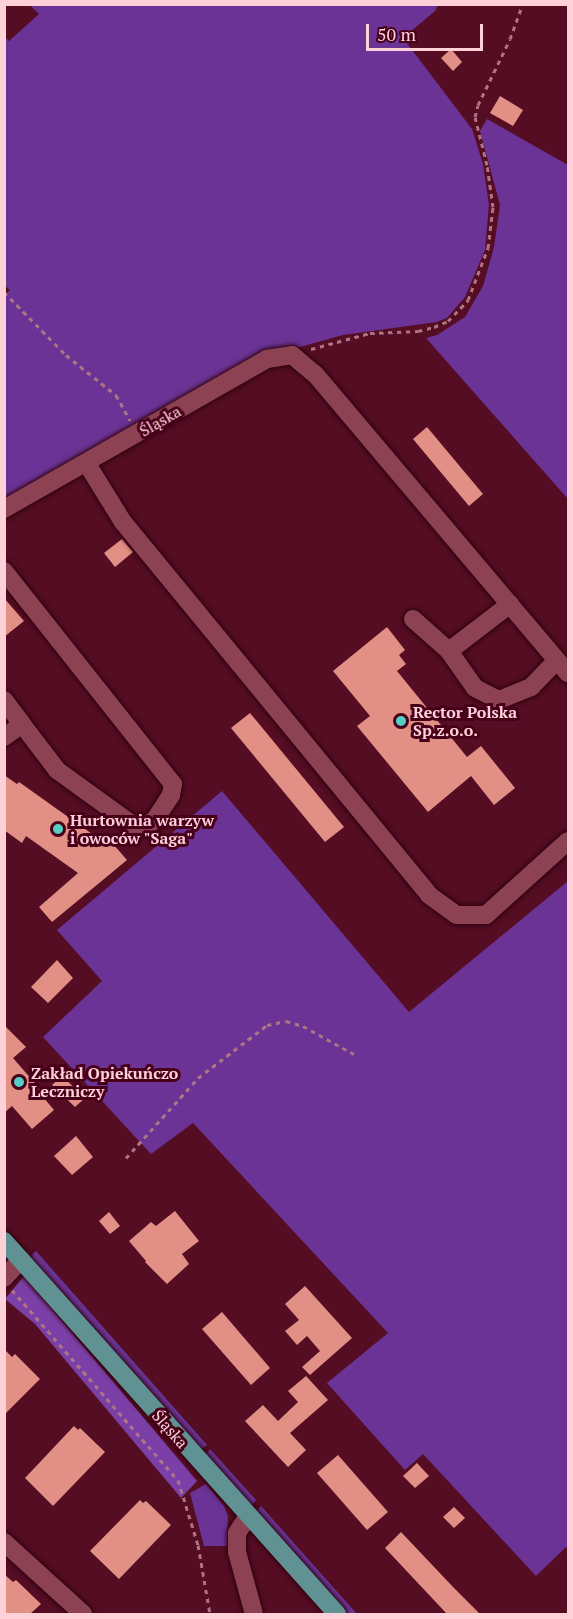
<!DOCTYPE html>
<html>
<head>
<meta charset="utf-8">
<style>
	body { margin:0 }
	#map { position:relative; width:573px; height:1619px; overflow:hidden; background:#540d23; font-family:"PT Serif",serif }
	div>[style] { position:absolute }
	.green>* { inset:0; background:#6b3395 }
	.forest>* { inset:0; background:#7b40a7 }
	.building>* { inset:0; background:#e28f85 }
	.path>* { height:3px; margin-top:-1.5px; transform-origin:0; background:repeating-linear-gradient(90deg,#ae7483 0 4.5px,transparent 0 9px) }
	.roads { filter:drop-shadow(0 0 2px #30000e) drop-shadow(0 0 2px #30000e) }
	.minor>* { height:18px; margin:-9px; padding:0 9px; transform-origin:9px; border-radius:9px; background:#8d4253 }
	.major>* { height:18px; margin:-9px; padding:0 9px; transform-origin:9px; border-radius:9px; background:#609293 }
	.dots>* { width:16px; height:16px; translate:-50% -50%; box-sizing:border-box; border:3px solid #48001a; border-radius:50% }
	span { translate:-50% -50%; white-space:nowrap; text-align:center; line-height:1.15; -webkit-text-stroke:6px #48001a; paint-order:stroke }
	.street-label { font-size:16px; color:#fed1d8 }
	.poi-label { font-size:16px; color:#fed1d8; font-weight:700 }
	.left { translate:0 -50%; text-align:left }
	.frame { position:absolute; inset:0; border:6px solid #fed1d8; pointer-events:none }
	.scale { position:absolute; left:366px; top:24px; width:117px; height:27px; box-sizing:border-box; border:3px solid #fed1d8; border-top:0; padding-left:8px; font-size:18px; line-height:21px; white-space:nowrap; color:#fed1d8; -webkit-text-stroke:4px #48001a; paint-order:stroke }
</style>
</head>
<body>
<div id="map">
	<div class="green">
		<div style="clip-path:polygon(30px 5px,438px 5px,435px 11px,403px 38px,472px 129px,483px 164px,489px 205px,485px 250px,465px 297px,447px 318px,437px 322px,343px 335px,293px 349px,5px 499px,4px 295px,10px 290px,4px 285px,4px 36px,9px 41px,39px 14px)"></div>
		<div style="clip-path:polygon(487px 119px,568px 165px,568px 499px,426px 338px,437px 335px,465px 317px,483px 286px,494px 247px,500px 205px,480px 131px)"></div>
		<div style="clip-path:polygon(222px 791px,409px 1012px,568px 881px,568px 1549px,566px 1547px,536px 1576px,423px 1454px,405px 1470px,327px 1383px,388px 1333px,193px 1123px,151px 1154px,43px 1037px,102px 981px,57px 930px)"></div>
		<div style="clip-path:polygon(36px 1251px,207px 1445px,198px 1452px,28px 1259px)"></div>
		<div style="clip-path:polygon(210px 1449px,256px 1500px,249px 1509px,203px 1458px)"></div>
		<div style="clip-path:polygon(206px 1484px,224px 1506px,228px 1516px,227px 1546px,204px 1546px,190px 1493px)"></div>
		<div style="clip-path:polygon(261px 1506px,357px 1614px,345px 1614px,255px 1514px)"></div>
	</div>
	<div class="forest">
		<div style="clip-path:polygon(24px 1276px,197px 1481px,181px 1498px,35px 1324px,5px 1299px)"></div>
	</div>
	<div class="building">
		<div style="clip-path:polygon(451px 49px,462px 62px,453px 71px,441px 58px)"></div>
		<div style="clip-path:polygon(500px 96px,523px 110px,513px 126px,490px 113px)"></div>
		<div style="clip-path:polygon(427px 427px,483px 494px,469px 506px,413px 439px)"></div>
		<div style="clip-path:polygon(122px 539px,133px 552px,115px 567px,104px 553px)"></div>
		<div style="clip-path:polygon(4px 598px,24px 621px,4px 637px)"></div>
		<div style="clip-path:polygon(387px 627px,405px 650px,399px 655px,406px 664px,397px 671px,467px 757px,481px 746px,515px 788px,494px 805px,471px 776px,428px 812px,357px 726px,370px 716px,333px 671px)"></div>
		<div style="clip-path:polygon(250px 713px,344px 827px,325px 842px,231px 728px)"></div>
		<div style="clip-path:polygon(4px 775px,17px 784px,19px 782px,102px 841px,107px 837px,127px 860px,52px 922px,39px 907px,78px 873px,26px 836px,22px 843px,4px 830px)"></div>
		<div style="clip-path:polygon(57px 960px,73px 978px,48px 1003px,31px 987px)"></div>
		<div style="clip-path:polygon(4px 1025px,26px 1047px,13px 1058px,40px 1089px,38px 1091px,54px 1110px,32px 1129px,12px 1106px,4px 1113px)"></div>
		<div style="clip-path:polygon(62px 1076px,85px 1098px,75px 1107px,52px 1085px)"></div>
		<div style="clip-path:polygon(76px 1136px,93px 1157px,72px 1175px,54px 1156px)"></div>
		<div style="clip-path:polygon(175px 1211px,199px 1241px,182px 1254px,189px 1264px,167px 1284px,145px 1262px,146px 1261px,129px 1241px,151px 1222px,156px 1226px)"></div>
		<div style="clip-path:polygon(109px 1212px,120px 1226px,110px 1234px,99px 1221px)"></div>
		<div style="clip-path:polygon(305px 1286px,352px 1338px,310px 1375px,302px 1367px,320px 1351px,307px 1336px,297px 1345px,285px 1331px,299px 1320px,285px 1304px)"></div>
		<div style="clip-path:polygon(222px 1312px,270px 1368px,251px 1385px,202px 1329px)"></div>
		<div style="clip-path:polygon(4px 1349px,12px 1357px,15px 1354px,40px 1379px,4px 1415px)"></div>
		<div style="clip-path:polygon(306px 1376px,328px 1400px,290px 1433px,306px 1450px,288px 1467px,245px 1421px,263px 1405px,278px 1421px,298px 1402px,288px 1391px)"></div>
		<div style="clip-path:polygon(74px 1426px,78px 1430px,80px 1428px,105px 1452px,53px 1506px,25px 1478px)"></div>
		<div style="clip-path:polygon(338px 1455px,388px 1512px,367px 1530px,317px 1473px)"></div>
		<div style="clip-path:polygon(417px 1463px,429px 1476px,415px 1488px,403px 1476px)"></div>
		<div style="clip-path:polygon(140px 1500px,143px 1503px,146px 1501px,171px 1525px,119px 1579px,90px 1551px)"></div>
		<div style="clip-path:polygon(454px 1507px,465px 1518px,454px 1528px,443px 1517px)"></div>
		<div style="clip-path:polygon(401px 1532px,454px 1588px,480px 1614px,447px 1614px,385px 1548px)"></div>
		<div style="clip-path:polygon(4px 1574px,13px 1582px,16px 1580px,41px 1604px,30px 1614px,4px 1614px)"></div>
	</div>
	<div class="path">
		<div style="left:4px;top:292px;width:88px;rotate:45.5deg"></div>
		<div style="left:66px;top:355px;width:64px;rotate:38.7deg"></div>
		<div style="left:116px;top:395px;width:29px;rotate:61deg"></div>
		<div style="left:311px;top:349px;width:61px;rotate:-15.2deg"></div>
		<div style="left:370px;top:333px;width:48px;rotate:-2.4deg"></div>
		<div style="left:418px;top:331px;width:16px;rotate:-14deg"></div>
		<div style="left:434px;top:327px;width:15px;rotate:-23deg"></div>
		<div style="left:448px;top:321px;width:29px;rotate:-46deg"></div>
		<div style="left:468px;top:300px;width:56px;rotate:-69deg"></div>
		<div style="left:488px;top:248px;width:41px;rotate:-83deg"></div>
		<div style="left:493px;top:207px;width:42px;rotate:-98.1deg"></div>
		<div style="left:487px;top:165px;width:49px;rotate:-104deg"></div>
		<div style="left:475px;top:117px;width:12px;rotate:-76deg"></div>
		<div style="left:478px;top:105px;width:73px;rotate:-64.1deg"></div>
		<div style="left:510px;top:39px;width:37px;rotate:-70deg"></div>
		<div style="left:126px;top:1158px;width:108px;rotate:-48deg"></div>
		<div style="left:198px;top:1078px;width:87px;rotate:-37.5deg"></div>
		<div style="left:267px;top:1025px;width:19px;rotate:-12deg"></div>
		<div style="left:286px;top:1021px;width:18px;rotate:16deg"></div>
		<div style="left:303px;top:1026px;width:58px;rotate:28.8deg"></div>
		<div style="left:12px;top:1290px;width:252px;rotate:48.9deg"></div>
		<div style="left:178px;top:1480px;width:68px;rotate:72.9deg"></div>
		<div style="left:198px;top:1545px;width:70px;rotate:80.1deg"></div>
	</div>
	<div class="roads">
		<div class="minor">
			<div style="left:87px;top:464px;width:68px;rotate:58.2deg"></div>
			<div style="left:123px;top:522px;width:482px;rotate:50.6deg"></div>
			<div style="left:429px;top:895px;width:34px;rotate:36deg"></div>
			<div style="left:457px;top:915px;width:29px"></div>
			<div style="left:486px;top:915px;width:110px;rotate:-42.1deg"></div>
			<div style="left:4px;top:509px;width:303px;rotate:-29.7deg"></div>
			<div style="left:267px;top:359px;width:25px;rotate:-9deg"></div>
			<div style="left:292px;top:355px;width:30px;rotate:40deg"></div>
			<div style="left:315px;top:374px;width:392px;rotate:49.8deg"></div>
			<div style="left:4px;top:571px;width:272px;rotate:51.6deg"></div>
			<div style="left:173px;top:784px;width:11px;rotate:100deg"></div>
			<div style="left:171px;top:795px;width:31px;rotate:123deg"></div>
			<div style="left:154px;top:821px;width:18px;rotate:158deg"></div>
			<div style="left:137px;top:828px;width:99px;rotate:-144.1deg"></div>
			<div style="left:57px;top:770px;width:58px;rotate:-127.3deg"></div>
			<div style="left:413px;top:619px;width:48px;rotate:41.6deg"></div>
			<div style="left:449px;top:651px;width:45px;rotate:54.9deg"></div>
			<div style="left:475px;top:688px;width:27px;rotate:27deg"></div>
			<div style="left:499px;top:700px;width:35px;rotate:-22deg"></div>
			<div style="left:531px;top:687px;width:37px;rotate:-46deg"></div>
			<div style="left:449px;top:651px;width:77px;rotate:-37.6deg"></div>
			<div style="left:4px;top:700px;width:30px;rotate:53deg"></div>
			<div style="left:22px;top:724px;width:22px;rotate:144deg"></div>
			<div style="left:4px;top:1278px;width:25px;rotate:-47deg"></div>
			<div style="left:248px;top:1516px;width:20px;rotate:123deg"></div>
			<div style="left:237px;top:1533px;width:19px;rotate:90deg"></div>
			<div style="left:237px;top:1552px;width:64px;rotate:74.7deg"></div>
			<div style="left:4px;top:1542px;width:107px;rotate:42.3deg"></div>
		</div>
		<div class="major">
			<div style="left:4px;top:1241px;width:500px;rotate:48.24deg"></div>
		</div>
	</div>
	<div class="dots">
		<div style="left:401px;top:721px;background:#56cec4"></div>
		<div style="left:58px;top:829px;background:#56cec4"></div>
		<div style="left:19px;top:1082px;background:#56cec4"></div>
	</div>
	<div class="street-label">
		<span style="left:160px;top:421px;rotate:-30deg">Śląska</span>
		<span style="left:170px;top:1429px;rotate:49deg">Śląska</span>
	</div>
	<div class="poi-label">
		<span class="left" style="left:413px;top:721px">Rector Polska<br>Sp.z.o.o.</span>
		<span class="left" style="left:70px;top:829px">Hurtownia warzyw<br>i owoców "Saga"</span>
		<span class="left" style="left:31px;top:1082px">Zakład Opiekuńczo<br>Leczniczy</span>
	</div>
	<div class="frame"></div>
	<div class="scale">50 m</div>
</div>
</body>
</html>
